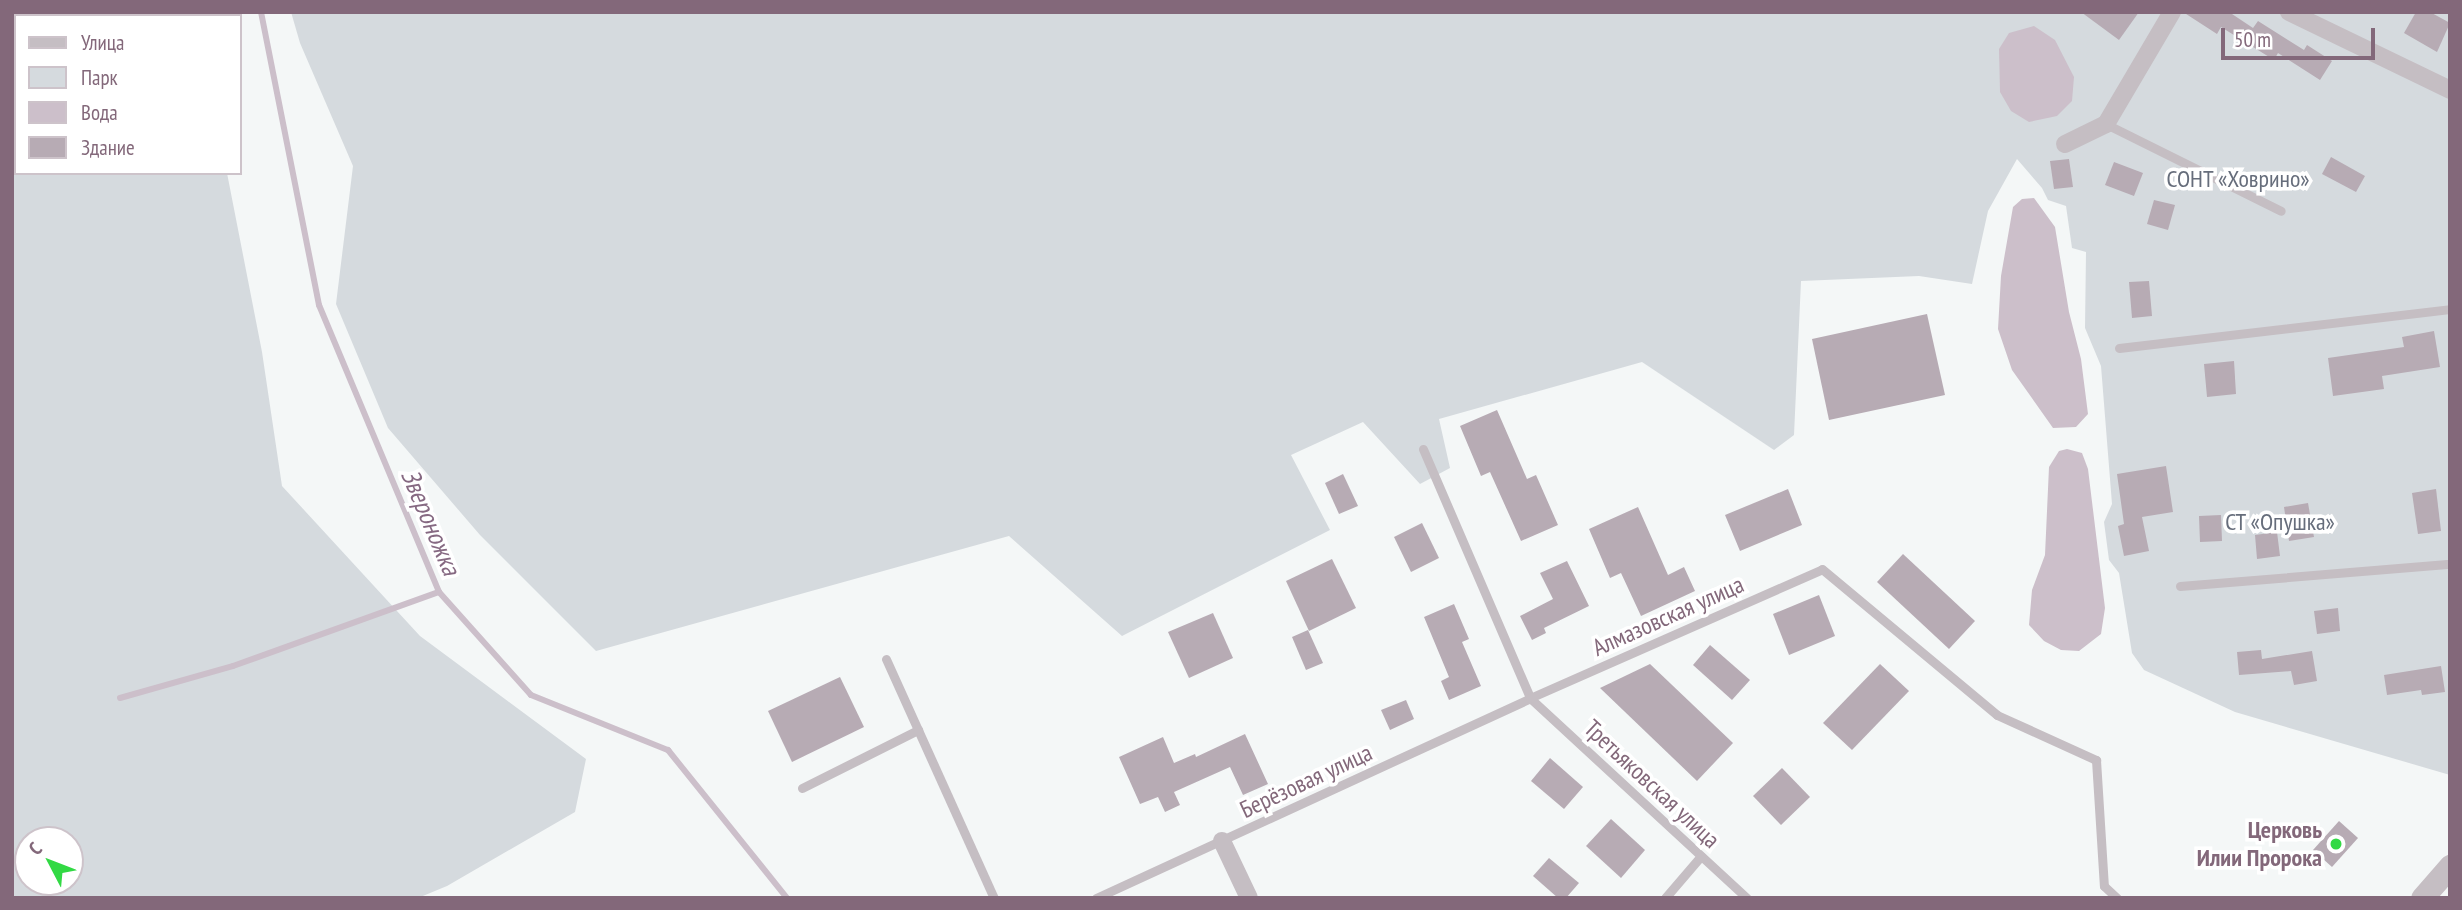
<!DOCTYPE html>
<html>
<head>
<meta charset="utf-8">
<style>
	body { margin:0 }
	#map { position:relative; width:2462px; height:910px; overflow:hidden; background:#f4f7f7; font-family:"PT Sans Narrow",sans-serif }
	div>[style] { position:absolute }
	.green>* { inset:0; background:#d5dade }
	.water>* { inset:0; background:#ccbfca }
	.stream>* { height:6px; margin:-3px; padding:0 3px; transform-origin:3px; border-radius:3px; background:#ccbfca }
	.building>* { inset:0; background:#b7abb4 }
	.service>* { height:9px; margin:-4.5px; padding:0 4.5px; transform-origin:4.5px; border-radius:4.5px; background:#c5bec3 }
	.minor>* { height:18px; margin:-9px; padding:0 9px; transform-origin:9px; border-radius:9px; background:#c5bec3 }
	.tertiary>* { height:23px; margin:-11.5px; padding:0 11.5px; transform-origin:11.5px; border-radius:11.5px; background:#c5bec3 }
	.dots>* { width:19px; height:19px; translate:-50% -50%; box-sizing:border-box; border:4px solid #fff; border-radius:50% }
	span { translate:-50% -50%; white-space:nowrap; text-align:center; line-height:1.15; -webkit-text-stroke:7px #fff; paint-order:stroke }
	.park-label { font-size:24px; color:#666d7b }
	.street-label { font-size:24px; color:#83687a }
	.poi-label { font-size:24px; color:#83687a; font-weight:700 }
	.right { translate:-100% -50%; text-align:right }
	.water-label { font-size:26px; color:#866982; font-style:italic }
	.frame { position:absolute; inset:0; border:14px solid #83687a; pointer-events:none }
	.legend { position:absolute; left:14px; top:14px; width:228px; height:161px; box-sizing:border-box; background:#fff; border:2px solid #cdc3ca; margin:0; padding:9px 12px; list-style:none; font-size:21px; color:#83687a }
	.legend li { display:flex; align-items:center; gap:14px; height:35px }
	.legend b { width:35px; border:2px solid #cdc3ca }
	.north { position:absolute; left:14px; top:826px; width:70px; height:70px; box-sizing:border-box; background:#fff; border:2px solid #cdc3ca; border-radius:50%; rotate:312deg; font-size:19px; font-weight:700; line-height:28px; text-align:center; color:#83687a }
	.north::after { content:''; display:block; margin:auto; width:24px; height:32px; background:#32d944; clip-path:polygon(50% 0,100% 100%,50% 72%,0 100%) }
	.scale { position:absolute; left:2221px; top:28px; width:154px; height:32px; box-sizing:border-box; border:4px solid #83687a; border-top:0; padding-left:9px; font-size:21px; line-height:24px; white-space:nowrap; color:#83687a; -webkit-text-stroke:5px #fff; paint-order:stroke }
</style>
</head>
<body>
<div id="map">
	<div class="green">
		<div style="clip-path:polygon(evenodd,12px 12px,185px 12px,187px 16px,16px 16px,16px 173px,227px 173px,262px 352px,282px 486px,420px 636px,586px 759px,575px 812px,447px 886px,418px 898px,12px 898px,12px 12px,28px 840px,70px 840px,70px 882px,28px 882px,28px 840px)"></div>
		<div style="clip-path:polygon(291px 12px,2450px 12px,2450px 775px,2235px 712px,2144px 670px,2132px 653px,2119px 573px,2109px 560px,2104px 522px,2112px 504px,2101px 366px,2085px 328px,2086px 252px,2072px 248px,2066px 206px,2048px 200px,2042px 188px,2017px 159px,1988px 211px,1972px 284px,1919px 276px,1801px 281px,1794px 435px,1774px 450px,1642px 362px,1439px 419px,1450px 468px,1420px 484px,1363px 422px,1291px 455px,1330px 530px,1122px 636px,1009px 536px,596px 651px,480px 535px,388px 428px,336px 304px,353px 166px,300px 43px)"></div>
	</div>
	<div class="water">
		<div style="clip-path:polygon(2034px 26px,2055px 40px,2074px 77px,2072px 101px,2057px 116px,2029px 122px,2011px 111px,2000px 92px,1999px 49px,2009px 33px)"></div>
		<div style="clip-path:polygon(2034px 198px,2055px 227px,2069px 312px,2081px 359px,2088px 414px,2076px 427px,2053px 428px,2012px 370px,1998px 329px,2001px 276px,2013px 207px,2022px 199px)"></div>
		<div style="clip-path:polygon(2067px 449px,2082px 453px,2088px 469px,2105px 608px,2101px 634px,2079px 651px,2061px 650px,2044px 641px,2029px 625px,2032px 590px,2045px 555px,2049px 467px,2059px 451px)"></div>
	</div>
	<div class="stream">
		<div style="left:261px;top:12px;width:299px;rotate:78.8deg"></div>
		<div style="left:319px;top:305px;width:311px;rotate:67.3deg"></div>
		<div style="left:439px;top:592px;width:138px;rotate:48.2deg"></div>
		<div style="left:531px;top:695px;width:148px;rotate:21.9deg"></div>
		<div style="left:668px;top:750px;width:190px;rotate:51.2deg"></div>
		<div style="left:120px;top:698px;width:117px;rotate:-15.8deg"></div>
		<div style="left:233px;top:666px;width:219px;rotate:-19.8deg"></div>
	</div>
	<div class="building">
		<div style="clip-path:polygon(2081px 12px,2139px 12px,2119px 40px)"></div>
		<div style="clip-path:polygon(2183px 12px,2229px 12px,2253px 28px,2258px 21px,2304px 50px,2307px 45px,2332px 61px,2320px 80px,2278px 53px,2274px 60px,2221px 27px,2217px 34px)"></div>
		<div style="clip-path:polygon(2416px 12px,2430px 12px,2450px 23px,2437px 52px,2404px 33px)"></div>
		<div style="clip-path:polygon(2331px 157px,2365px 176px,2356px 192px,2322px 174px)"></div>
		<div style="clip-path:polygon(2069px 159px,2073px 187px,2054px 189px,2050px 161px)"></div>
		<div style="clip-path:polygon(2114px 162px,2143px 173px,2134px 196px,2105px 185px)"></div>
		<div style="clip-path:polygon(2154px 200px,2175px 205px,2168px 230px,2147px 224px)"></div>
		<div style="clip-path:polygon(2149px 281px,2152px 316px,2132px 318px,2129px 282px)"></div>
		<div style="clip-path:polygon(1927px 314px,1945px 395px,1829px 420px,1812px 339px)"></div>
		<div style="clip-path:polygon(2434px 331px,2440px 367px,2382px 376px,2384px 389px,2333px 396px,2328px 358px,2404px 347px,2402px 337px)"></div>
		<div style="clip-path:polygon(2234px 361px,2236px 394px,2207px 397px,2204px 364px)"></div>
		<div style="clip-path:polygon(1497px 410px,1527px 479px,1536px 475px,1558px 525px,1521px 541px,1490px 472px,1481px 476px,1460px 426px)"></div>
		<div style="clip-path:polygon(2166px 466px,2173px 512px,2142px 517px,2149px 551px,2124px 556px,2118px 526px,2124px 524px,2117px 474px)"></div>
		<div style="clip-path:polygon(1343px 474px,1358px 506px,1339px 514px,1325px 483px)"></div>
		<div style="clip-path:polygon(1788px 489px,1802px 525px,1740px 551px,1725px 515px)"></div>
		<div style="clip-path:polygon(2436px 489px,2441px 531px,2418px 534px,2412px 493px)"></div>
		<div style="clip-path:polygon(2308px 503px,2314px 537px,2289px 541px,2284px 507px)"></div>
		<div style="clip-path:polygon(1638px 507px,1668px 575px,1684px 567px,1695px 591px,1641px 616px,1621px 573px,1610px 578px,1589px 529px)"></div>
		<div style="clip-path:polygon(2221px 515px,2222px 541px,2200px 542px,2199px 516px)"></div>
		<div style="clip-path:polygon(1422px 523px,1439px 558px,1411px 572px,1394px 537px)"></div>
		<div style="clip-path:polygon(2277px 532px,2280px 556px,2257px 559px,2255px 535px)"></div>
		<div style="clip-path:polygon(1903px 554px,1975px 621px,1949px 649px,1877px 582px)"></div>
		<div style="clip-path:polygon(1332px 559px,1356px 608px,1309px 631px,1286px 581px)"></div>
		<div style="clip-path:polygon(1567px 561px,1589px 606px,1544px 628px,1546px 633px,1532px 640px,1520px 616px,1553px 599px,1540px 573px)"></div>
		<div style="clip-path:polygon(1819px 595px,1835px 636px,1789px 655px,1773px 614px)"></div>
		<div style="clip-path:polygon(1454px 604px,1469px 639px,1462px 642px,1481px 686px,1449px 700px,1441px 681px,1449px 677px,1424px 617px)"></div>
		<div style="clip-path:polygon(2338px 608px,2340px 631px,2317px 634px,2314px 611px)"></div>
		<div style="clip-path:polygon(1213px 613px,1233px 658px,1189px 678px,1168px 632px)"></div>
		<div style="clip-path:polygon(1308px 630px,1323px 663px,1306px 670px,1292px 637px)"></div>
		<div style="clip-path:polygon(1710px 645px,1750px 680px,1732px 700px,1693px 665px)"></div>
		<div style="clip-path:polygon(2261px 650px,2262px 659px,2312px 651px,2317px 681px,2294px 685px,2291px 671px,2239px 675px,2237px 652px)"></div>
		<div style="clip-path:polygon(1650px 664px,1733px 743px,1697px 781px,1600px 688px)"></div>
		<div style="clip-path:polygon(1880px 664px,1909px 691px,1852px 750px,1823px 723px)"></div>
		<div style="clip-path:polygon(2441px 666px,2445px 692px,2422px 695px,2421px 690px,2387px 695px,2384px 675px)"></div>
		<div style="clip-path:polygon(840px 677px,864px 727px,792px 762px,768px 711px)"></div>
		<div style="clip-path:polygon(1406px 700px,1414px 719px,1390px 730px,1381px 710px)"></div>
		<div style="clip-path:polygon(1245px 734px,1268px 784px,1243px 795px,1230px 767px,1174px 792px,1180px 805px,1165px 812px,1158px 797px,1140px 804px,1119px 757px,1163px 737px,1174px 763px,1195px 754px,1196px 757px)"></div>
		<div style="clip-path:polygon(1550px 758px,1583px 787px,1564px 809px,1531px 781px)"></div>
		<div style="clip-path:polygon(1782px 768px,1810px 797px,1781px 825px,1753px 796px)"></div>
		<div style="clip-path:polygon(1611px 819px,1645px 850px,1621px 878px,1586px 846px)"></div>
		<div style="clip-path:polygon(2339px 821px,2358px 838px,2332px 867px,2313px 850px)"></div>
		<div style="clip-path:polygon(1549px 858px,1579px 883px,1566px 898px,1558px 898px,1533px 876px)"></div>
	</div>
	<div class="service">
		<div style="left:2106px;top:124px;width:195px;rotate:26.4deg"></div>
		<div style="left:2119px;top:348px;width:333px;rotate:-6.7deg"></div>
		<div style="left:1423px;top:449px;width:271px;rotate:66.7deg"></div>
		<div style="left:1530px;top:698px;width:295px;rotate:42.7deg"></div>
		<div style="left:2180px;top:586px;width:271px;rotate:-4.7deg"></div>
		<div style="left:886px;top:659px;width:262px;rotate:65.7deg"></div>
		<div style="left:802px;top:788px;width:130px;rotate:-26.6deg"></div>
		<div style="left:1096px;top:898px;width:478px;rotate:-24.7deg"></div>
		<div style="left:1530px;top:698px;width:319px;rotate:-23.8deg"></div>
		<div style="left:1822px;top:569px;width:228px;rotate:39.8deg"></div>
		<div style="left:1997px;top:715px;width:109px;rotate:24.4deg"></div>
		<div style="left:2096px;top:760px;width:126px;rotate:86.4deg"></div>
		<div style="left:2104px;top:886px;width:18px;rotate:43deg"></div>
		<div style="left:1665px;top:898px;width:55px;rotate:-49.4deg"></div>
	</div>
	<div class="minor">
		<div style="left:2289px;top:12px;width:179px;rotate:25.8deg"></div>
		<div style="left:2065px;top:144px;width:46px;rotate:-26deg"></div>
		<div style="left:2106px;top:124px;width:130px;rotate:-59.5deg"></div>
		<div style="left:1222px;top:841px;width:63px;rotate:64.7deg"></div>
	</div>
	<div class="tertiary">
		<div style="left:2422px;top:898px;width:43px;rotate:-48.8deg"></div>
	</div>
	<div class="dots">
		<div style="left:2336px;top:844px;background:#32d944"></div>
	</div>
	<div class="park-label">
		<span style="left:2238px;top:179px">СОНТ «Ховрино»</span>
		<span style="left:2280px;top:522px">СТ «Опушка»</span>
	</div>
	<div class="street-label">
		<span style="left:1668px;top:616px;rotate:-24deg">Алмазовская улица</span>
		<span style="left:1306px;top:781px;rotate:-25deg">Берёзовая улица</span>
		<span style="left:1652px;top:784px;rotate:43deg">Третьяковская улица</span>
	</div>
	<div class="poi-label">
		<span class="right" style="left:2322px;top:844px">Церковь<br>Илии Пророка</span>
	</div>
	<div class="water-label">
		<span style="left:431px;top:522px;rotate:67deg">Звероножка</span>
	</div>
	<div class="frame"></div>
	<ul class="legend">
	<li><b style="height:9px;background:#c5bec3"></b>Улица</li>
	<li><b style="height:19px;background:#d5dade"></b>Парк</li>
	<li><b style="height:19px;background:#ccbfca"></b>Вода</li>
	<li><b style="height:19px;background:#b7abb4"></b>Здание</li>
	</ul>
	<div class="north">С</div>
	<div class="scale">50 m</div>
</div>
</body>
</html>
